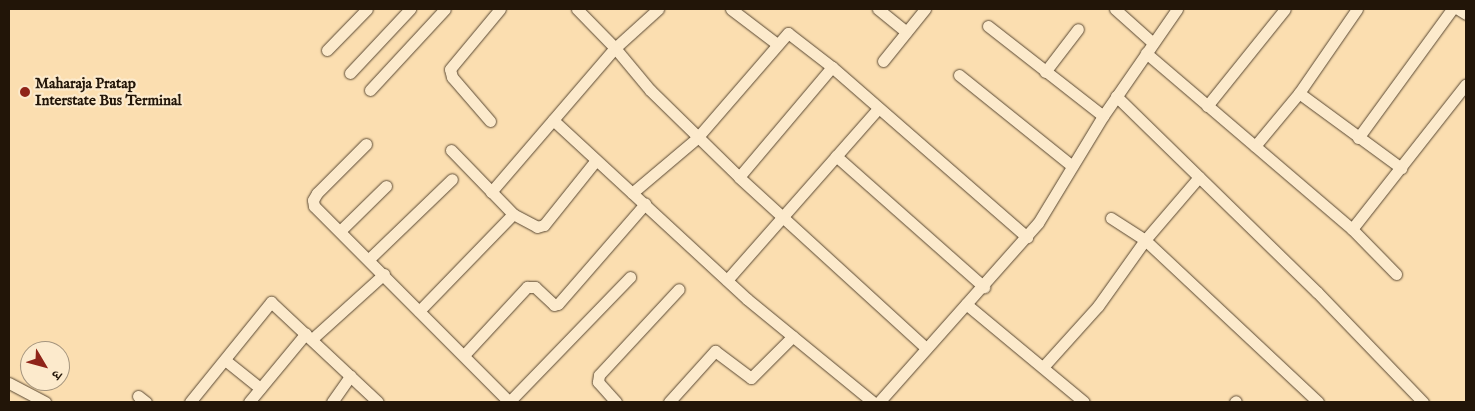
<!DOCTYPE html>
<html>
<head>
<meta charset="utf-8">
<style>
	body { margin:0 }
	#map { position:relative; width:1475px; height:411px; overflow:hidden; background:#fbdeb0; font-family:"IM FELL English","Noto Serif Devanagari",serif }
	div>[style] { position:absolute }
	.roads { filter:drop-shadow(0 0 1px #584732) drop-shadow(0 0 1px #584732) }
	.minor>* { height:11px; margin:-5.5px; padding:0 5.5px; transform-origin:5.5px; border-radius:5.5px; background:#fceacc }
	.dots>* { width:14px; height:14px; translate:-50% -50%; box-sizing:border-box; border:2px solid #fceacc; border-radius:50% }
	span { translate:-50% -50%; white-space:nowrap; text-align:center; line-height:1.15; -webkit-text-stroke:4.5px #fceacc; paint-order:stroke }
	.poi-label { font-size:15px; color:#221508; font-weight:700 }
	.left { translate:0 -50%; text-align:left }
	.frame { position:absolute; inset:0; border:10px solid #221508; pointer-events:none }
	.north { position:absolute; left:20px; top:341px; width:50px; height:50px; box-sizing:border-box; background:#fceacc; border:1px solid #a5957e; border-radius:50%; rotate:127deg; font-size:14px; font-weight:700; line-height:20px; text-align:center; color:#221508 }
	.north::after { content:''; display:block; margin:auto; width:18px; height:22px; background:#8f2418; clip-path:polygon(50% 0,100% 100%,50% 72%,0 100%) }
</style>
</head>
<body>
<div id="map">
	<div class="roads">
		<div class="minor">
			<div style="left:577px;top:9px;width:54px;rotate:45.7deg"></div>
			<div style="left:615px;top:48px;width:55px;rotate:50.2deg"></div>
			<div style="left:650px;top:90px;width:124px;rotate:44.3deg"></div>
			<div style="left:731px;top:9px;width:58px;rotate:37.3deg"></div>
			<div style="left:878px;top:9px;width:36px;rotate:39deg"></div>
			<div style="left:1115px;top:9px;width:51px;rotate:41.8deg"></div>
			<div style="left:1458px;top:9px;width:9px;rotate:32deg"></div>
			<div style="left:988px;top:26px;width:146px;rotate:38deg"></div>
			<div style="left:327px;top:50px;width:57px;rotate:-45.7deg"></div>
			<div style="left:1146px;top:53px;width:271px;rotate:40.5deg"></div>
			<div style="left:1352px;top:229px;width:63px;rotate:45.6deg"></div>
			<div style="left:883px;top:61px;width:67px;rotate:-51.1deg"></div>
			<div style="left:1045px;top:72px;width:54px;rotate:-52.5deg"></div>
			<div style="left:350px;top:73px;width:88px;rotate:-46.8deg"></div>
			<div style="left:959px;top:75px;width:145px;rotate:38.8deg"></div>
			<div style="left:370px;top:90px;width:110px;rotate:-47.2deg"></div>
			<div style="left:1299px;top:93px;width:127px;rotate:36.3deg"></div>
			<div style="left:1116px;top:96px;width:281px;rotate:44.3deg"></div>
			<div style="left:1317px;top:292px;width:153px;rotate:46.1deg"></div>
			<div style="left:1207px;top:106px;width:124px;rotate:-51.2deg"></div>
			<div style="left:553px;top:120px;width:264px;rotate:42.7deg"></div>
			<div style="left:747px;top:299px;width:163px;rotate:39.3deg"></div>
			<div style="left:490px;top:121px;width:58px;rotate:-130.8deg"></div>
			<div style="left:452px;top:77px;width:8px;rotate:-104deg"></div>
			<div style="left:450px;top:69px;width:78px;rotate:-50.2deg"></div>
			<div style="left:1358px;top:138px;width:160px;rotate:-53.9deg"></div>
			<div style="left:366px;top:144px;width:69px;rotate:135deg"></div>
			<div style="left:317px;top:193px;width:8px;rotate:120deg"></div>
			<div style="left:313px;top:200px;width:6px;rotate:81deg"></div>
			<div style="left:314px;top:206px;width:276px;rotate:45.1deg"></div>
			<div style="left:1255px;top:146px;width:69px;rotate:-50.3deg"></div>
			<div style="left:1299px;top:93px;width:102px;rotate:-55.4deg"></div>
			<div style="left:451px;top:150px;width:89px;rotate:45.9deg"></div>
			<div style="left:836px;top:156px;width:198px;rotate:41.5deg"></div>
			<div style="left:491px;top:192px;width:190px;rotate:-49.3deg"></div>
			<div style="left:615px;top:48px;width:58px;rotate:-42.2deg"></div>
			<div style="left:632px;top:193px;width:85px;rotate:-40.2deg"></div>
			<div style="left:697px;top:138px;width:139px;rotate:-49.1deg"></div>
			<div style="left:788px;top:33px;width:56px;rotate:37.7deg"></div>
			<div style="left:1111px;top:218px;width:40px;rotate:32.9deg"></div>
			<div style="left:1145px;top:240px;width:237px;rotate:43.1deg"></div>
			<div style="left:1352px;top:229px;width:184px;rotate:-51.8deg"></div>
			<div style="left:341px;top:230px;width:63px;rotate:-44.4deg"></div>
			<div style="left:369px;top:259px;width:115px;rotate:-43.9deg"></div>
			<div style="left:727px;top:280px;width:228px;rotate:-48.6deg"></div>
			<div style="left:966px;top:304px;width:153px;rotate:39.7deg"></div>
			<div style="left:419px;top:311px;width:135px;rotate:-45.9deg"></div>
			<div style="left:513px;top:214px;width:27px;rotate:28deg"></div>
			<div style="left:537px;top:227px;width:7px;rotate:-16deg"></div>
			<div style="left:544px;top:225px;width:83px;rotate:-51.3deg"></div>
			<div style="left:312px;top:339px;width:97px;rotate:-42.1deg"></div>
			<div style="left:926px;top:348px;width:253px;rotate:-137.6deg"></div>
			<div style="left:739px;top:177px;width:144px;rotate:-49.8deg"></div>
			<div style="left:832px;top:67px;width:259px;rotate:41.1deg"></div>
			<div style="left:464px;top:355px;width:93px;rotate:-47.2deg"></div>
			<div style="left:527px;top:287px;width:8px"></div>
			<div style="left:535px;top:287px;width:26px;rotate:43deg"></div>
			<div style="left:554px;top:305px;width:4px;rotate:-14deg"></div>
			<div style="left:558px;top:304px;width:133px;rotate:-49deg"></div>
			<div style="left:225px;top:360px;width:45px;rotate:38.7deg"></div>
			<div style="left:1043px;top:367px;width:82px;rotate:-48deg"></div>
			<div style="left:1098px;top:306px;width:81px;rotate:-54.5deg"></div>
			<div style="left:1145px;top:240px;width:83px;rotate:-49.4deg"></div>
			<div style="left:9px;top:383px;width:41px;rotate:27.8deg"></div>
			<div style="left:138px;top:396px;width:10px;rotate:37deg"></div>
			<div style="left:190px;top:402px;width:129px;rotate:-51deg"></div>
			<div style="left:271px;top:302px;width:146px;rotate:43.1deg"></div>
			<div style="left:249px;top:402px;width:89px;rotate:-50.4deg"></div>
			<div style="left:332px;top:402px;width:32px;rotate:-55deg"></div>
			<div style="left:509px;top:402px;width:174px;rotate:-45.9deg"></div>
			<div style="left:616px;top:402px;width:27px;rotate:-132deg"></div>
			<div style="left:598px;top:382px;width:7px;rotate:-82deg"></div>
			<div style="left:599px;top:375px;width:117px;rotate:-47.1deg"></div>
			<div style="left:669px;top:402px;width:69px;rotate:-48deg"></div>
			<div style="left:715px;top:351px;width:45px;rotate:36.9deg"></div>
			<div style="left:751px;top:378px;width:59px;rotate:-45deg"></div>
			<div style="left:879px;top:402px;width:239px;rotate:-48.4deg"></div>
			<div style="left:1038px;top:223px;width:125px;rotate:-58.7deg"></div>
			<div style="left:1103px;top:116px;width:130px;rotate:-55.3deg"></div>
			<div style="left:1235px;top:402px;width:1px;rotate:-45deg"></div>
		</div>
	</div>
	<div class="dots">
		<div style="left:25px;top:92px;background:#8f2418"></div>
	</div>
	<div class="poi-label">
		<span class="left" style="left:35px;top:92px">Maharaja Pratap<br>Interstate Bus Terminal</span>
	</div>
	<div class="frame"></div>
	<div class="north">उ</div>
</div>
</body>
</html>
